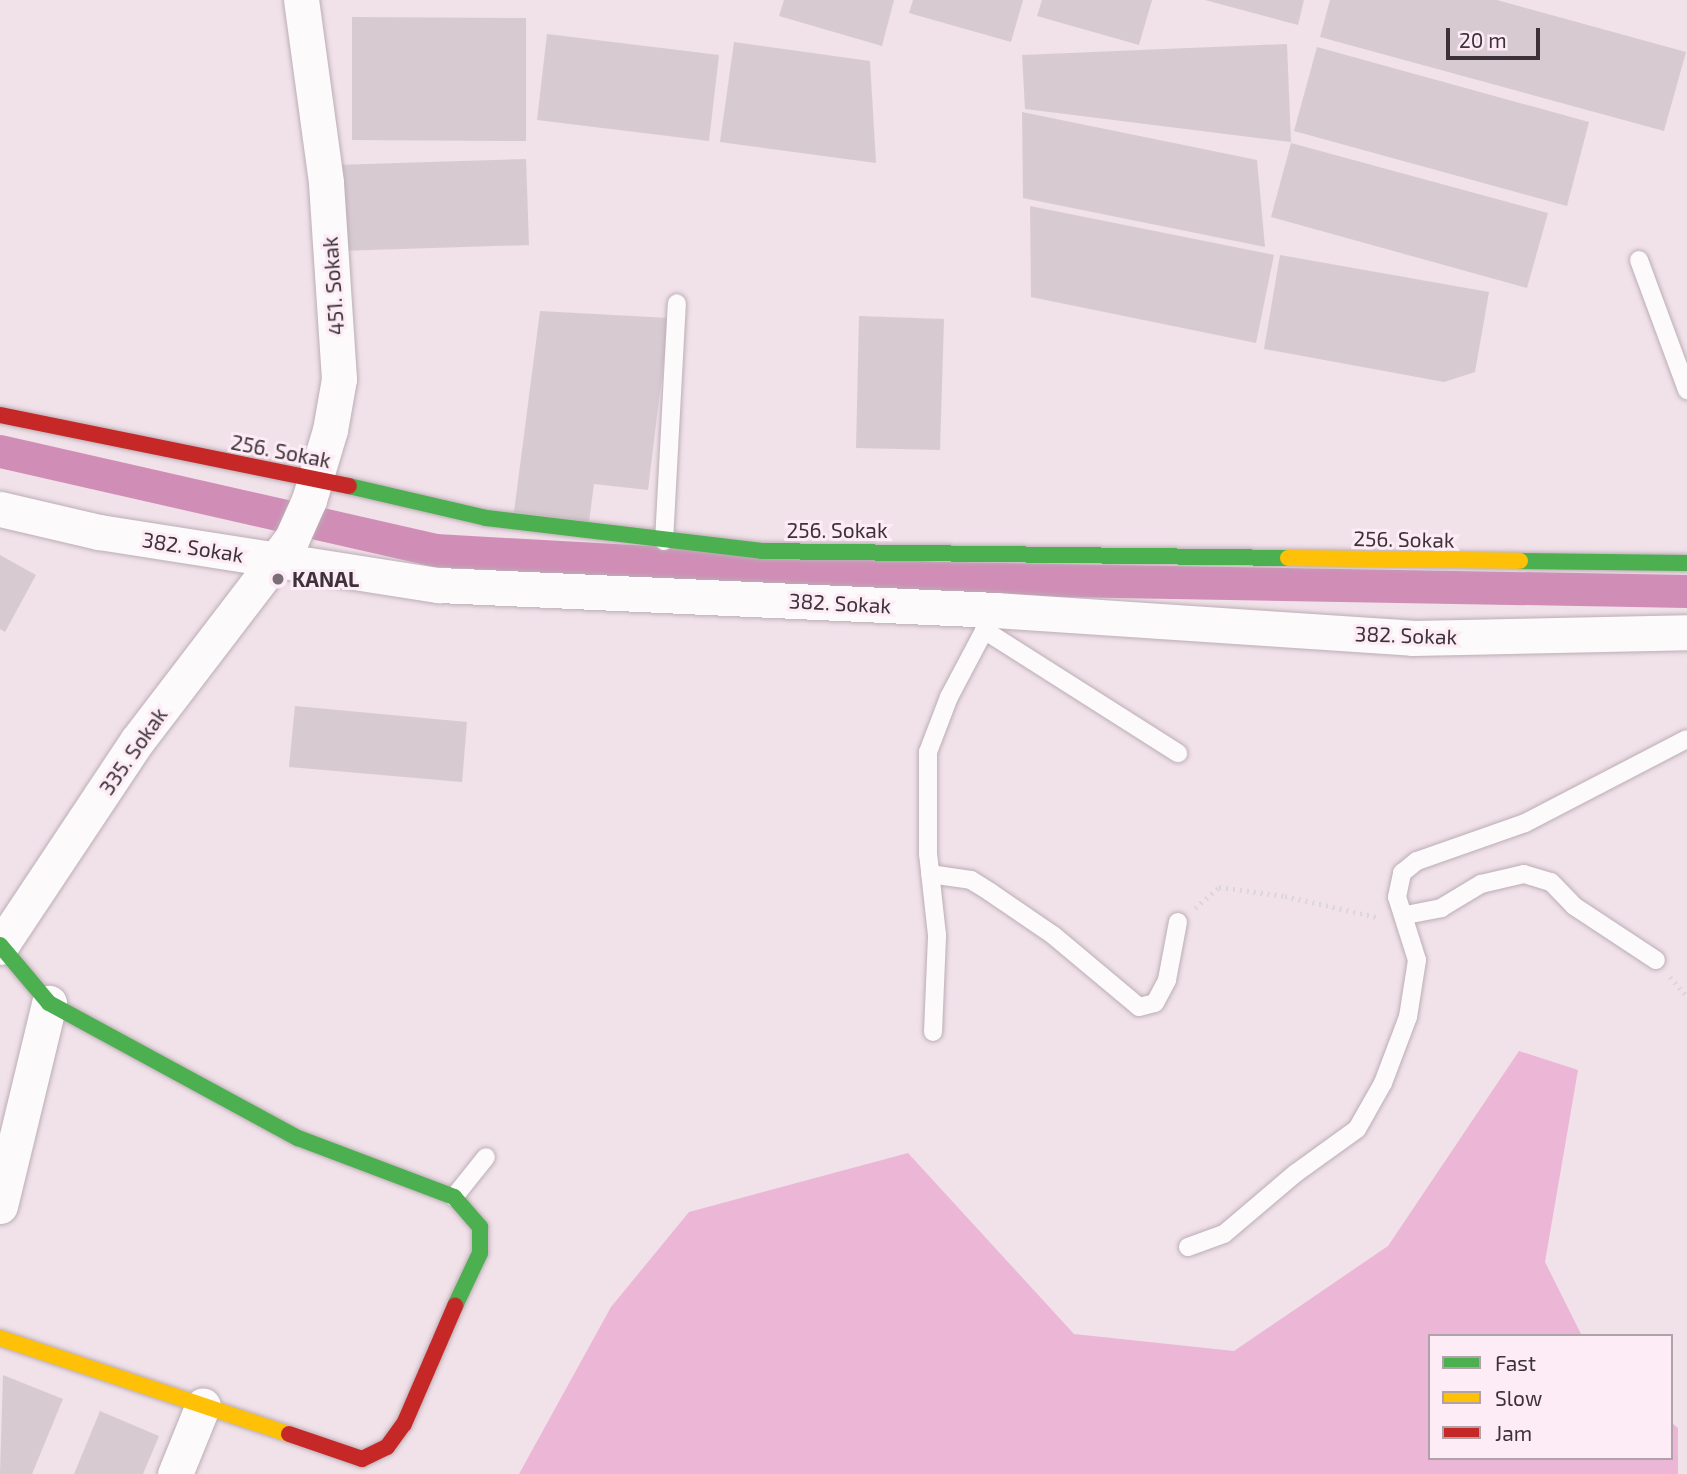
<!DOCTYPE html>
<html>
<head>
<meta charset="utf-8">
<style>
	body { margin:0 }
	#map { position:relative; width:1687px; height:1474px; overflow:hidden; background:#f1e1e9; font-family:"Exo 2",sans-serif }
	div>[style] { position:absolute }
	.green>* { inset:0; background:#ecb7d6 }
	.canal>* { height:33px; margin:-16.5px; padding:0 16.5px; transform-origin:16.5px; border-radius:16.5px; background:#d08eb7 }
	.building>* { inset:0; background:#d7cbd1 }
	.path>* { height:4.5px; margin-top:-2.25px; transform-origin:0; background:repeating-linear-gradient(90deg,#dbd7d9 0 2px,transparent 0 7px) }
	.roads { filter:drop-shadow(0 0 2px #bbaeb5) drop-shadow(0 0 2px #bbaeb5) }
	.lane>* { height:18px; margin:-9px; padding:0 9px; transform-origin:9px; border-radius:9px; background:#fdfafc }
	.street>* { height:35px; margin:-17.5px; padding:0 17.5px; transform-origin:17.5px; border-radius:17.5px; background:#fdfafc }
	.fast>* { height:16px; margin:-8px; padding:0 8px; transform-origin:8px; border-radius:8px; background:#4caf50 }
	.slow>* { height:16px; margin:-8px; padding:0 8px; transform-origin:8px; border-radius:8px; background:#ffc107 }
	.jam>* { height:16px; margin:-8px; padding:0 8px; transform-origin:8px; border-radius:8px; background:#c62828 }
	.dots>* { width:19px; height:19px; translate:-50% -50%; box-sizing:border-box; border:4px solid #fdecf5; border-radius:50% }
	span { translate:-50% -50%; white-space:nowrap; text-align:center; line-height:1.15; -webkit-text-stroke:6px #fdecf5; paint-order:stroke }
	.street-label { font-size:21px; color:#3c3237 }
	.poi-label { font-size:21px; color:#3c3237; font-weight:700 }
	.left { translate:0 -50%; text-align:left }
	.legend { position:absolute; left:1428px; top:1334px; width:245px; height:126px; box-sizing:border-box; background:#fdecf5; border:2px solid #b0a2a9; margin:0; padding:9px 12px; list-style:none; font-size:21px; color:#3c3237 }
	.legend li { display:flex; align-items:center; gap:14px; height:35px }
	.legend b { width:35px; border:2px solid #b0a2a9 }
	.scale { position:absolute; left:1446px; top:28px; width:94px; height:32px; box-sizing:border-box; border:4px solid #3c3237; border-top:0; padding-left:9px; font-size:21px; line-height:24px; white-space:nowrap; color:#3c3237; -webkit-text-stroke:5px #fdecf5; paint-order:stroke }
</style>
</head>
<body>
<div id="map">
	<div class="green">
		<div style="clip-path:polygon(1519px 1051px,1578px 1070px,1545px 1262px,1582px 1336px,1430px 1336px,1430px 1458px,1671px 1458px,1671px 1422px,1678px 1428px,1678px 1474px,519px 1474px,611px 1307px,689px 1212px,908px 1153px,1074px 1334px,1234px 1351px,1388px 1246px)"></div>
	</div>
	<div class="canal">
		<div style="left:0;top:451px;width:446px;rotate:12.8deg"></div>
		<div style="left:435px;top:550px;width:504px;rotate:3.19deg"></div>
		<div style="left:938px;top:578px;width:749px;rotate:0.99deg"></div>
	</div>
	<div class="building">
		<div style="clip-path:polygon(784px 0,894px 0,882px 46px,779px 16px)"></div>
		<div style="clip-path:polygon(913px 0,1023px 0,1011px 42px,909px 13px)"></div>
		<div style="clip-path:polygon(1042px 0,1152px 0,1139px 45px,1037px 16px)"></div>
		<div style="clip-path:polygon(1205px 0,1304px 0,1298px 25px)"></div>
		<div style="clip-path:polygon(1330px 0,1497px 0,1686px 52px,1664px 131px,1320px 37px)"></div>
		<div style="clip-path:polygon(352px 17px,526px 18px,526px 141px,352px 140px)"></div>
		<div style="clip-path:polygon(547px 34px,719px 55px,709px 141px,537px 120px)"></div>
		<div style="clip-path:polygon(734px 42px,870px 61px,876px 163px,720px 142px)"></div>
		<div style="clip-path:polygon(1287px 44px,1291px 142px,1025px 109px,1022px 55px)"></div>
		<div style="clip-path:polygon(1317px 47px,1589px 122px,1567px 206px,1294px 131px)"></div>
		<div style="clip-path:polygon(1022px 112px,1257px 160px,1265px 247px,1023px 198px)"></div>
		<div style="clip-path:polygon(1291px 143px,1548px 213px,1527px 288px,1271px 217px)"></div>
		<div style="clip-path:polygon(526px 159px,529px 245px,339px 251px,336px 165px)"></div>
		<div style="clip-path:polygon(1030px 206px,1274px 255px,1256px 343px,1031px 297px)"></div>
		<div style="clip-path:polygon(1280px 255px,1489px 292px,1475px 372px,1444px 382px,1264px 349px)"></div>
		<div style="clip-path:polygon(540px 311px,669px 318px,648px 490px,594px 484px,589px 522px,514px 512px)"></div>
		<div style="clip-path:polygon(859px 316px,944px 319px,940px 450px,856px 448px)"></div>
		<div style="clip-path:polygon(0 555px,36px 575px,5px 632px,0 629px)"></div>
		<div style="clip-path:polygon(295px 706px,467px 722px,462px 782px,289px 767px)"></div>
		<div style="clip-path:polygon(3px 1375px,63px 1399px,32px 1474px,0 1474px)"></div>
		<div style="clip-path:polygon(100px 1411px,159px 1436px,143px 1474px,74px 1474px)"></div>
	</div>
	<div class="path">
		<div style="left:1195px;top:908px;width:32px;rotate:-41deg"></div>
		<div style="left:1219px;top:887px;width:67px;rotate:7.8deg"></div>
		<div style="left:1285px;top:896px;width:98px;rotate:12.9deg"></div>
		<div style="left:1670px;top:977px;width:25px;rotate:48deg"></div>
	</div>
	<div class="roads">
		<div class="lane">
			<div style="left:1639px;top:260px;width:139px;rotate:69.7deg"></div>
			<div style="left:664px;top:541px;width:238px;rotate:-86.9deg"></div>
			<div style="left:984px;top:630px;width:230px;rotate:32.4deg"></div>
			<div style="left:930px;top:874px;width:41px;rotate:8.3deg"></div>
			<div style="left:971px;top:880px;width:22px;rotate:32deg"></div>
			<div style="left:990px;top:892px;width:76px;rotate:34.3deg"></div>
			<div style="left:1053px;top:935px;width:112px;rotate:39.9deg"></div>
			<div style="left:1139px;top:1007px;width:16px;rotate:-14deg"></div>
			<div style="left:1155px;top:1003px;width:26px;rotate:-62deg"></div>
			<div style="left:1167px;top:980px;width:59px;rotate:-79.3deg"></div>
			<div style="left:1406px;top:915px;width:36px;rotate:-11deg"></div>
			<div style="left:1441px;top:908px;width:47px;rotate:-31deg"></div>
			<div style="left:1481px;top:884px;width:44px;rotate:-13.1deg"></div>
			<div style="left:1524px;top:874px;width:28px;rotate:17deg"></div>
			<div style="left:1551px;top:882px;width:33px;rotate:46deg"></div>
			<div style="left:1574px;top:906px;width:98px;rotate:33.4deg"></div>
			<div style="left:933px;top:1032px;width:97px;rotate:-87.6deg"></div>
			<div style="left:937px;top:935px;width:81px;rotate:-96.3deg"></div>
			<div style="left:928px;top:854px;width:102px;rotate:-90deg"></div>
			<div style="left:928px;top:752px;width:59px;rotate:-69.1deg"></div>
			<div style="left:949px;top:697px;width:98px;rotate:-62.1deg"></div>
			<div style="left:454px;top:1197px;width:51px;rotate:-51.3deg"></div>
			<div style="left:1188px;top:1247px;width:38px;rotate:-20deg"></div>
			<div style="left:1224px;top:1234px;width:94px;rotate:-40.3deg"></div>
			<div style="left:1296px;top:1173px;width:75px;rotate:-35.8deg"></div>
			<div style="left:1357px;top:1129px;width:53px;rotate:-60.5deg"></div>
			<div style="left:1383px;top:1083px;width:71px;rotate:-69.3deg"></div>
			<div style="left:1408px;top:1017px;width:58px;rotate:-81deg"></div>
			<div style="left:1417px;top:960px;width:66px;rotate:-107.6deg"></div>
			<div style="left:1397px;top:897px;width:25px;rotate:-78deg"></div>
			<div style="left:1402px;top:873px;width:19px;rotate:-39deg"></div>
			<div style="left:1417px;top:861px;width:114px;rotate:-19.4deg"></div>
			<div style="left:1525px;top:823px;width:182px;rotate:-27.4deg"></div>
		</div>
		<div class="street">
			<div style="left:0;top:509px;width:102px;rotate:13.1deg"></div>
			<div style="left:99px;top:532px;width:344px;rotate:8.9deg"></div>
			<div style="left:439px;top:585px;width:557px;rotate:2.57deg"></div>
			<div style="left:995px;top:610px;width:418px;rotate:3.8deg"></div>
			<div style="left:1412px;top:638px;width:275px;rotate:-1.2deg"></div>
			<div style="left:0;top:947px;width:247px;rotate:-56.4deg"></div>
			<div style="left:137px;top:741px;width:255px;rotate:-52.6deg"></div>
			<div style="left:292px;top:538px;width:42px;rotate:-65.9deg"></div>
			<div style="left:309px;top:500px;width:73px;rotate:-73.3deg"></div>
			<div style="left:330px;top:430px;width:52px;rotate:-80deg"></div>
			<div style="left:339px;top:379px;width:197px;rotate:-93.8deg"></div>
			<div style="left:326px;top:182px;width:184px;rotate:-97.8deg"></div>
			<div style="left:0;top:1206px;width:209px;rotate:-76.4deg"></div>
			<div style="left:175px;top:1474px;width:74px;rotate:-67.9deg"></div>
		</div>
		<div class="fast">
			<div style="left:349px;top:486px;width:141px;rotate:13.1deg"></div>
			<div style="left:486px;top:518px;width:278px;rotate:6.8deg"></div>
			<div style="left:762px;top:551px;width:526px;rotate:0.76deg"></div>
			<div style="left:1520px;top:561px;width:167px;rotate:0.7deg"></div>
			<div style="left:0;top:945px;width:76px;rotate:49.8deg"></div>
			<div style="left:49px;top:1003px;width:283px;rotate:28.5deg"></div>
			<div style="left:298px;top:1138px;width:167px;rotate:20.7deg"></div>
			<div style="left:454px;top:1197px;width:40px;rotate:49deg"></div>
			<div style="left:480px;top:1227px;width:26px;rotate:90deg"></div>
			<div style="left:480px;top:1253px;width:59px;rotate:115.3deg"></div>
		</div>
		<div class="slow">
			<div style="left:1288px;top:558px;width:232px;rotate:0.7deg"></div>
			<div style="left:0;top:1338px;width:305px;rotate:18.4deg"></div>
		</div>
		<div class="jam">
			<div style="left:0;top:415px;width:356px;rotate:11.5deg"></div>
			<div style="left:289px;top:1434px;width:77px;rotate:18.9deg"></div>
			<div style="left:362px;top:1459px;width:28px;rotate:-26deg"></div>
			<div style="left:387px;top:1447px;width:29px;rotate:-54deg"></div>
			<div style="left:404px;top:1424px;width:129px;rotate:-66.6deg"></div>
		</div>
	</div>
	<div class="dots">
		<div style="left:278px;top:579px;background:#7b6f75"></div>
	</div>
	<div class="street-label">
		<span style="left:333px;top:286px;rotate:-94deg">451. Sokak</span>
		<span style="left:281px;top:451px;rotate:11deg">256. Sokak</span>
		<span style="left:837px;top:530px">256. Sokak</span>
		<span style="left:1404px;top:539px;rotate:1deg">256. Sokak</span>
		<span style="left:193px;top:547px;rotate:9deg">382. Sokak</span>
		<span style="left:840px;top:603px;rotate:3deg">382. Sokak</span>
		<span style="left:1406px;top:635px;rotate:2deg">382. Sokak</span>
		<span style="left:133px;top:751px;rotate:-55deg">335. Sokak</span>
	</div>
	<div class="poi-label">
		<span class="left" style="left:292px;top:579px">KANAL</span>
	</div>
	<ul class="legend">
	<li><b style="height:9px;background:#4caf50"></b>Fast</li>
	<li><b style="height:9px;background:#ffc107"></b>Slow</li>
	<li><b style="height:9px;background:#c62828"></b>Jam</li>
	</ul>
	<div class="scale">20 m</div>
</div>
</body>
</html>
